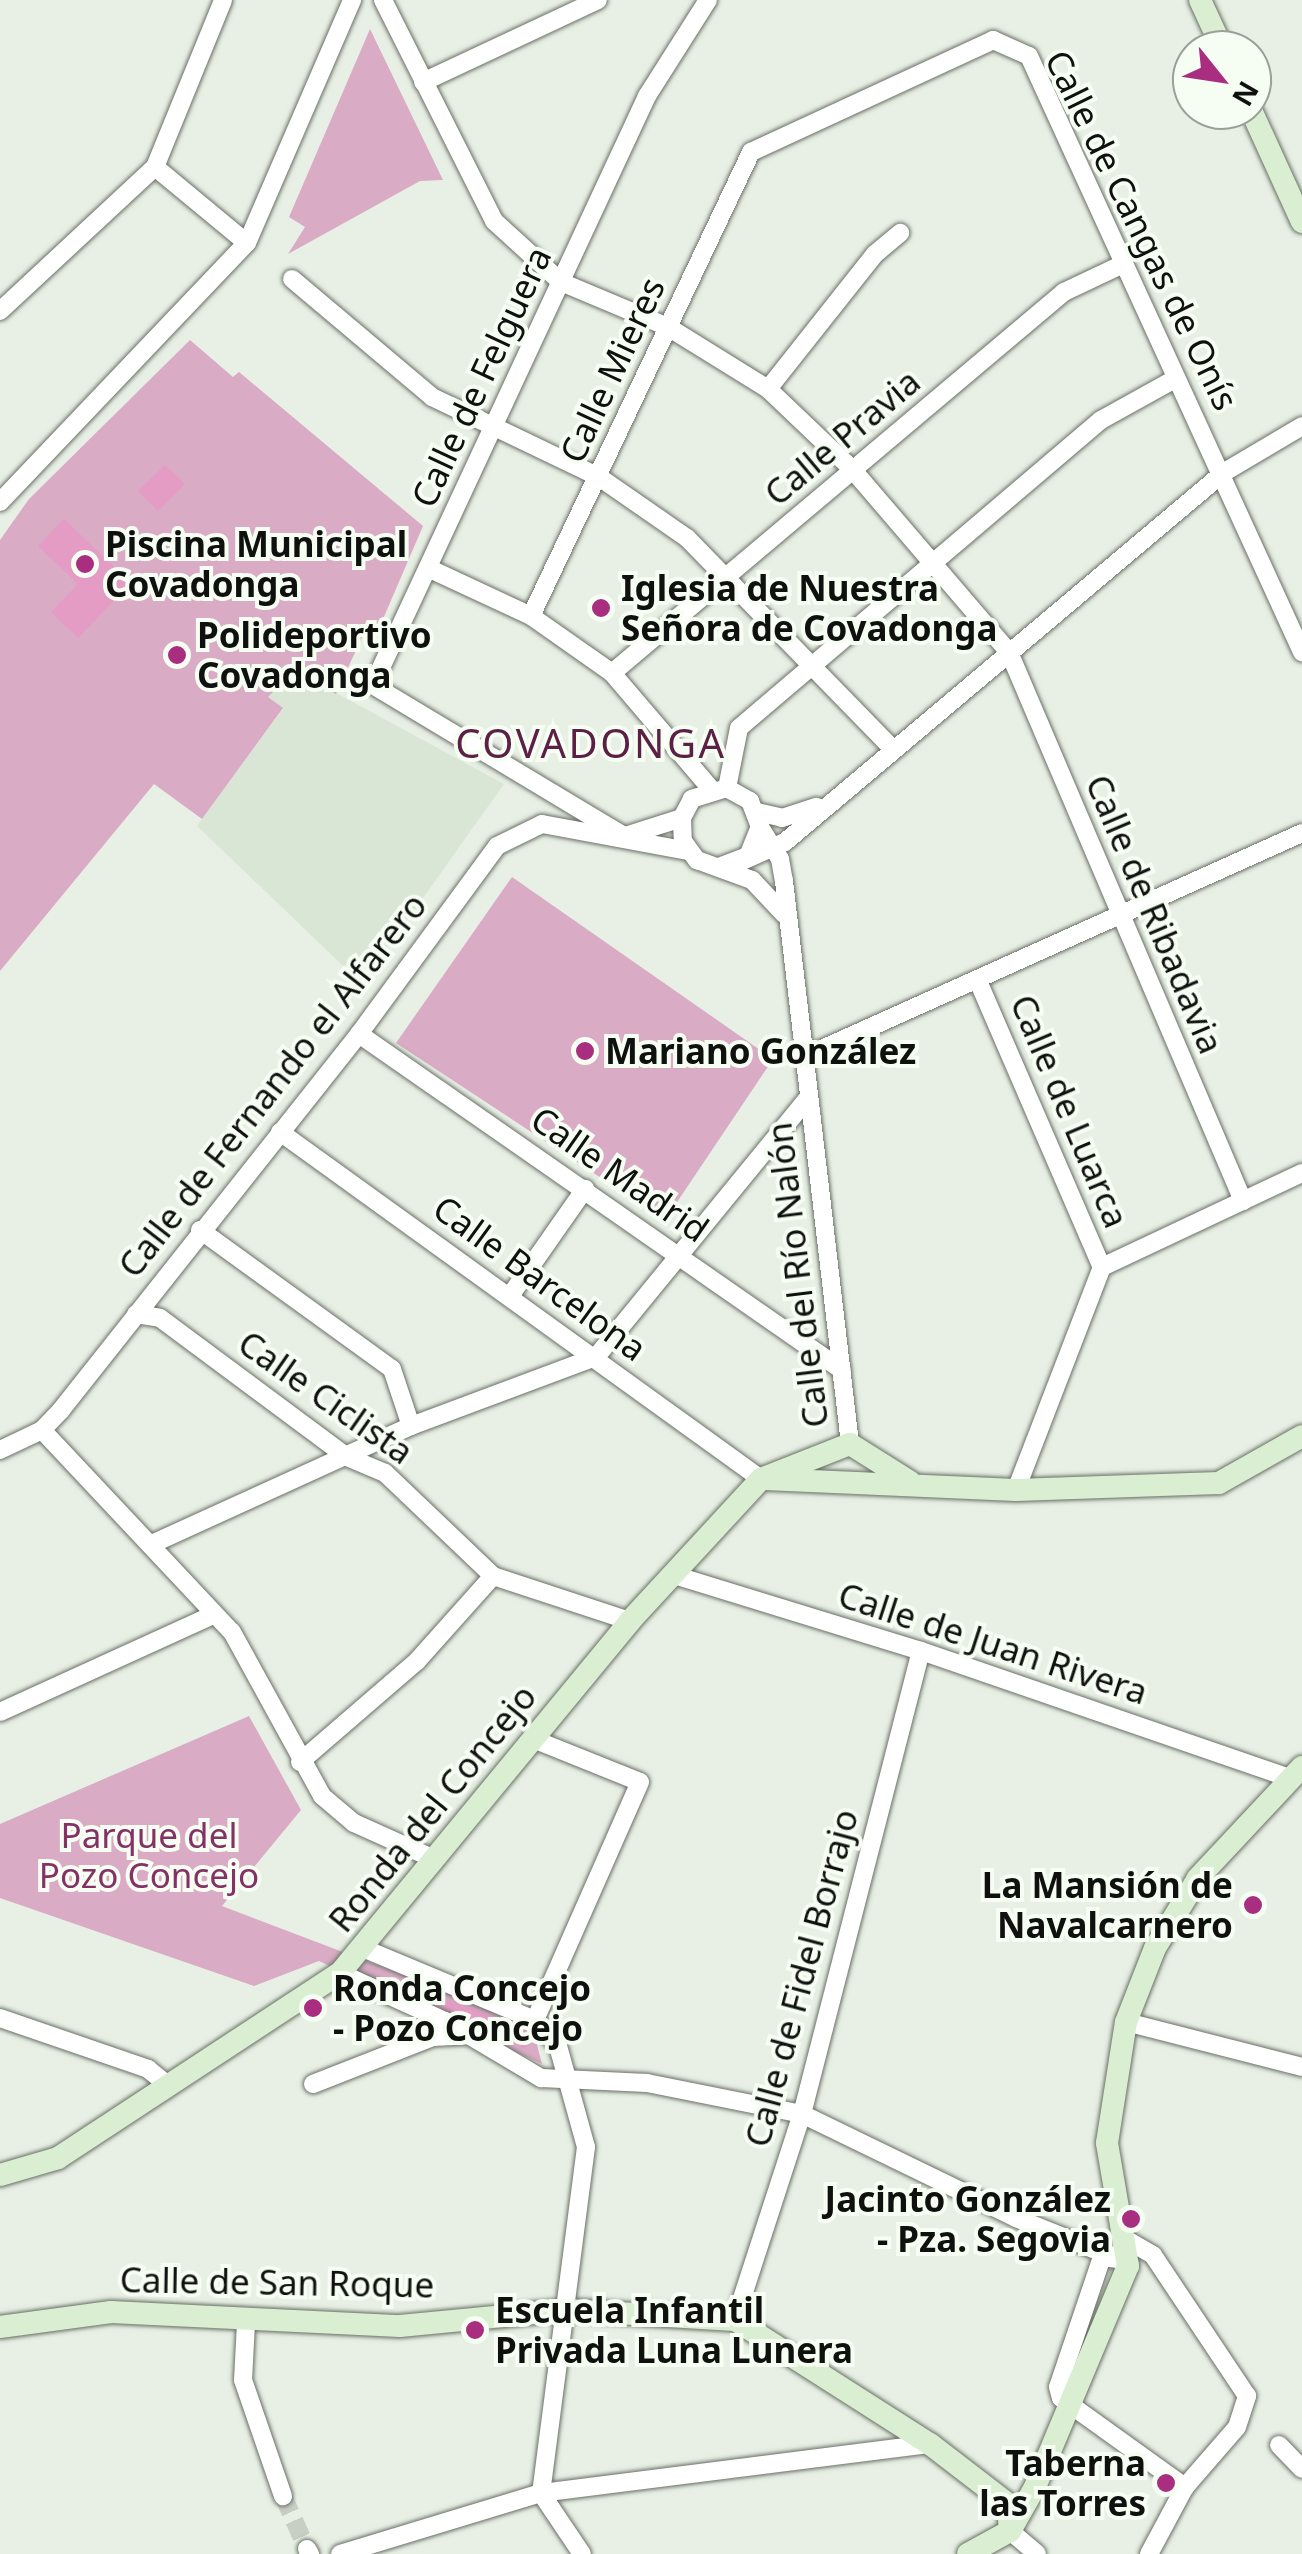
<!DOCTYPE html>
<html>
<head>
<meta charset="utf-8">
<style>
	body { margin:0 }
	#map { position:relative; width:1302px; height:2554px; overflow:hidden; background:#e8f0e5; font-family:"Noto Sans",sans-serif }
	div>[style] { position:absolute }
	.built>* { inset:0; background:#d9e6d5 }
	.green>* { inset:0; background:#d9abc4 }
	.water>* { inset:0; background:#e49cc5 }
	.street-tunnel>* { height:18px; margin-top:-9px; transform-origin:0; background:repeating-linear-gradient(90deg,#c7cfc5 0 18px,transparent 0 27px) }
	.roads { filter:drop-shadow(0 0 2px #696f66) drop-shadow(0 0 2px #696f66) }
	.street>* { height:18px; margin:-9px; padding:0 9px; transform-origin:9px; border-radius:9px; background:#fff }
	.secondary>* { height:22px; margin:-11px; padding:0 11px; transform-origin:11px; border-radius:11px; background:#daeed1 }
	.dots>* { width:28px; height:28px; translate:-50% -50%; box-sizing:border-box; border:5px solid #f6fdf3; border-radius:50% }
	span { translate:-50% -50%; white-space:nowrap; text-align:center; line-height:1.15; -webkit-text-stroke:8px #f6fdf3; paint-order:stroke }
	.street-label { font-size:35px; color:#0f110e }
	.poi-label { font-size:35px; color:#0f110e; font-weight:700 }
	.left { translate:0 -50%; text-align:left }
	.right { translate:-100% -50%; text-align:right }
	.park-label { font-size:35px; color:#843165 }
	.quarter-label { font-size:40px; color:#5c2045; letter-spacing:2.5px }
	.north { position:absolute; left:1172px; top:30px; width:100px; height:100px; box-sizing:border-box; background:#f6fdf3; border:2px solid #9a9f97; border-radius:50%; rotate:120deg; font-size:28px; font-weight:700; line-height:40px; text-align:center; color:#0f110e }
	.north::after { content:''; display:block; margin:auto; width:35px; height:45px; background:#aa2e7f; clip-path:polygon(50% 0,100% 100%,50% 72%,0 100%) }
</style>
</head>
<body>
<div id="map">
	<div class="built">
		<div style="clip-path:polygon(294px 670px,504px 784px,362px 984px,197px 826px,283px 709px,267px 698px)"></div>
	</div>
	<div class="green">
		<div style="clip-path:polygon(370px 29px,443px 180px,420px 181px,288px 254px,305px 227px,289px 217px)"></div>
		<div style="clip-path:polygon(190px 340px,233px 377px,239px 372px,423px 526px,374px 640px,363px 635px,336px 694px,294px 671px,268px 697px,283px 708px,202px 819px,154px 784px,0 971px,0 540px,29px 499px)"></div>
		<div style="clip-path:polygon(512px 877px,773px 1059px,665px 1220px,396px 1043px)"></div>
		<div style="clip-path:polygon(249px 1716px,301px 1810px,222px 1906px,506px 2014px,533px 2029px,542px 2064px,319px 1961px,254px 1986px,0 1898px,0 1824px)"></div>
	</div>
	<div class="water">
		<div style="clip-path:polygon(165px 465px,185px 484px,158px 511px,138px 491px)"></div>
		<div style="clip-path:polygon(64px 519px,131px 583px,78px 638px,51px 612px,78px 584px,38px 546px)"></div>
		<div style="clip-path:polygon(384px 1976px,521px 2027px,529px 2044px,524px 2048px,378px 1983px)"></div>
	</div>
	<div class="street-tunnel">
		<div style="left:283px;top:2496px;width:58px;rotate:65.6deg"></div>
	</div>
	<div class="roads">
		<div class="street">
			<div style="left:383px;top:0;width:247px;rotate:63.3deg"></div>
			<div style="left:494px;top:221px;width:91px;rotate:42.3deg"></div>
			<div style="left:561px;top:282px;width:116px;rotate:22.8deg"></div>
			<div style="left:668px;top:327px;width:118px;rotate:31.8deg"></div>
			<div style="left:768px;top:389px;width:116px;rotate:43.6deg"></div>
			<div style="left:852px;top:469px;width:241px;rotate:49.4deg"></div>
			<div style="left:1009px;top:652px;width:597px;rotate:66.91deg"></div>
			<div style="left:423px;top:82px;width:193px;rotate:-25.1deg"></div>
			<div style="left:155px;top:167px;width:119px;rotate:39.6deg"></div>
			<div style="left:292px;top:279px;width:183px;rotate:40.1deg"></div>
			<div style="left:432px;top:397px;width:185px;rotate:25.6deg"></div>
			<div style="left:599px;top:477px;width:107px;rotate:34.7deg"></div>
			<div style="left:687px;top:538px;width:292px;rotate:45.7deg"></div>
			<div style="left:0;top:311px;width:212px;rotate:-42.9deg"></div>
			<div style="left:155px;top:167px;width:180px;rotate:-67.8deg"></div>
			<div style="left:768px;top:389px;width:172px;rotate:-51.6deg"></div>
			<div style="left:875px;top:254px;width:33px;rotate:-40deg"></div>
			<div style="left:0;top:502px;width:358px;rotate:-46.4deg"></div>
			<div style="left:247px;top:243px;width:265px;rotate:-66.6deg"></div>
			<div style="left:428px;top:568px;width:114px;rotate:25deg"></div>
			<div style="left:531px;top:616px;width:99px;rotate:35.1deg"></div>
			<div style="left:612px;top:673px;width:153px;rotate:49.5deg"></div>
			<div style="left:531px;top:616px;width:514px;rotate:-64.63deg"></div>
			<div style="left:751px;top:152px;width:267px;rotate:-24.8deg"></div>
			<div style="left:993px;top:40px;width:39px;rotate:24deg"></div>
			<div style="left:1029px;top:56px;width:656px;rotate:65.39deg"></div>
			<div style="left:612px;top:673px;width:591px;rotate:-40.13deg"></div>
			<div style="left:1064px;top:292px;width:65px;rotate:-25.4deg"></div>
			<div style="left:727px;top:788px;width:61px;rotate:-78.7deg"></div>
			<div style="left:739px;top:728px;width:475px;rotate:-40.4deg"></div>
			<div style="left:1101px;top:420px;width:85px;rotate:-29deg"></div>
			<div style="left:757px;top:812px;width:26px;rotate:13deg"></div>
			<div style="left:782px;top:818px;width:36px;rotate:-18deg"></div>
			<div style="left:760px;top:827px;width:38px;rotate:58deg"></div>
			<div style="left:780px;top:859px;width:22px;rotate:80deg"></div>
			<div style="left:784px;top:881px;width:567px;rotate:83.31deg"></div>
			<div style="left:624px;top:836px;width:293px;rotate:-149deg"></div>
			<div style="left:373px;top:685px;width:650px;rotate:-65.05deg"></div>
			<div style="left:647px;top:96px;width:114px;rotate:-57.6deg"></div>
			<div style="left:625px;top:836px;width:60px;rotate:-17.5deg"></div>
			<div style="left:740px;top:862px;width:49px;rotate:-24deg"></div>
			<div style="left:785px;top:842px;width:573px;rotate:-40.11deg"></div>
			<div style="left:1223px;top:473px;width:92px;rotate:-30.7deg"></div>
			<div style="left:719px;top:867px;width:31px;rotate:-21deg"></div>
			<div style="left:748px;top:856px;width:31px;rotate:-68deg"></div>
			<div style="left:760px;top:827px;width:28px;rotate:-111deg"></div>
			<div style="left:750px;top:801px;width:26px;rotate:-151deg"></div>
			<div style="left:727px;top:788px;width:37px;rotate:163deg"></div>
			<div style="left:692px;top:799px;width:21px;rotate:118deg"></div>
			<div style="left:682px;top:818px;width:23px;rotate:88deg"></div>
			<div style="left:683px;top:841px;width:24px;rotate:54deg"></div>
			<div style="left:697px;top:860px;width:59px;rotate:20deg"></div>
			<div style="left:752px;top:880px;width:47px;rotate:46.7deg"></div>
			<div style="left:978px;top:981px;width:312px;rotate:66.6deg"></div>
			<div style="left:1102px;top:1267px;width:239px;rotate:111.1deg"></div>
			<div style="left:359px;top:1034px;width:588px;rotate:34.82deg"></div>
			<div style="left:804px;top:1057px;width:546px;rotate:-24.22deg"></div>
			<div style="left:280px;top:1132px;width:593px;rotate:35.81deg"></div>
			<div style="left:200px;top:1230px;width:237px;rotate:35.9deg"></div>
			<div style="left:392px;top:1369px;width:60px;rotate:71.6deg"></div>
			<div style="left:1102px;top:1267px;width:221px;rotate:-25.2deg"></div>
			<div style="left:510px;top:1296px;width:131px;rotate:-55deg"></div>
			<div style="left:136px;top:1314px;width:24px;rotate:9deg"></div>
			<div style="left:160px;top:1318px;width:233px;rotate:36.6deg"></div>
			<div style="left:347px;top:1457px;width:41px;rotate:22.8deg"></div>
			<div style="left:385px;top:1473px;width:149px;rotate:43.6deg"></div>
			<div style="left:493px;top:1576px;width:144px;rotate:18.2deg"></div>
			<div style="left:42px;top:1430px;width:277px;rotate:46.8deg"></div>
			<div style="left:232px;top:1632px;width:187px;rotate:61.2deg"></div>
			<div style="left:322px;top:1796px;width:42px;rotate:40.2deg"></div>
			<div style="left:354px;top:1823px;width:88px;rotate:24.2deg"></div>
			<div style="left:0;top:1450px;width:47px;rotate:-25.5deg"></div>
			<div style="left:42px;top:1430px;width:28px;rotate:-46deg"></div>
			<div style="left:61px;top:1410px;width:480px;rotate:-51.6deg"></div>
			<div style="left:359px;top:1034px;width:233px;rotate:-53.7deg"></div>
			<div style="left:497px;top:846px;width:50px;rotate:-26.1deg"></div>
			<div style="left:542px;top:824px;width:148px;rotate:10.5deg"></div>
			<div style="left:154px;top:1543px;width:282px;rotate:-24.5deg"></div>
			<div style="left:411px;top:1426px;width:197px;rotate:-20.5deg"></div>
			<div style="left:596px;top:1357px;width:335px;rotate:-50.7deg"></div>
			<div style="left:674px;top:1575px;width:258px;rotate:17.1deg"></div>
			<div style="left:921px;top:1651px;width:390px;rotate:19deg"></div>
			<div style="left:0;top:1712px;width:234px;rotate:-24.5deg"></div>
			<div style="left:533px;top:1739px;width:115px;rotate:21.9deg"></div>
			<div style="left:640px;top:1782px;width:260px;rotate:113.8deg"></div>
			<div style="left:300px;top:1762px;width:155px;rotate:-40.8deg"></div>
			<div style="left:417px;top:1661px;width:114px;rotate:-48.2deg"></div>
			<div style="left:365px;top:1949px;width:184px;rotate:22.7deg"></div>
			<div style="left:535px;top:2020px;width:35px;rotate:49deg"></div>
			<div style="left:558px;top:2046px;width:105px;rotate:74.5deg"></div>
			<div style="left:586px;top:2147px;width:349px;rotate:97.4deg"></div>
			<div style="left:541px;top:2493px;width:73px;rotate:56.1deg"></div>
			<div style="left:340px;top:1973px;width:115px;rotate:24.6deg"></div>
			<div style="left:445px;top:2021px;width:112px;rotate:30.7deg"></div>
			<div style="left:541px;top:2078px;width:106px;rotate:2.7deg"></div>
			<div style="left:647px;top:2083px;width:158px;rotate:11.3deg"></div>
			<div style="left:802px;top:2114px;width:238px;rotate:25.9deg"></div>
			<div style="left:1016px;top:2218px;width:110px;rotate:21.9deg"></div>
			<div style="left:0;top:2018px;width:157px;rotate:19deg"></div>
			<div style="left:148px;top:2069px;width:28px;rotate:39deg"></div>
			<div style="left:1126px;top:2022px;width:182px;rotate:14.3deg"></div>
			<div style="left:313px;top:2084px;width:129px;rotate:-21.4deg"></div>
			<div style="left:433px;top:2037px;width:35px;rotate:-3deg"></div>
			<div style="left:735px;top:2320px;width:217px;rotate:-72deg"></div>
			<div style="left:802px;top:2114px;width:478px;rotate:-75.6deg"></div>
			<div style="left:246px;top:2323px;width:57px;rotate:93deg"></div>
			<div style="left:243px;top:2380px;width:123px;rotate:71deg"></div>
			<div style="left:1279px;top:2445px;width:33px;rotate:46deg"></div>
			<div style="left:1010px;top:2531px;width:35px;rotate:40deg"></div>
			<div style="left:307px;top:2549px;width:6px;rotate:59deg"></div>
			<div style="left:340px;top:2554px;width:210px;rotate:-16.9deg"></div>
			<div style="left:541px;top:2493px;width:392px;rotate:-7.2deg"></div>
			<div style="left:1149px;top:2554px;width:76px;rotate:-61.8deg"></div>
			<div style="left:1185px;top:2487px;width:79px;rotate:-49.1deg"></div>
			<div style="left:1237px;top:2427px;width:33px;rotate:-72deg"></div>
			<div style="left:1247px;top:2396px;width:169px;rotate:-123.7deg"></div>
			<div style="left:1153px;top:2255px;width:32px;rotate:-150deg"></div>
			<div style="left:1125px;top:2239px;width:21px;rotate:109deg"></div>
			<div style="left:1118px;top:2259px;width:16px;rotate:-173deg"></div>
			<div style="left:1102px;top:2257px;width:137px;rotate:108.7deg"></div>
			<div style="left:1058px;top:2387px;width:11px;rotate:75deg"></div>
			<div style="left:1061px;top:2398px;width:153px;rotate:35.7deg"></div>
		</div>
		<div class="secondary">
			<div style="left:1200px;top:0;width:55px;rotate:65.3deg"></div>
			<div style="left:1251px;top:110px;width:123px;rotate:65.5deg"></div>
			<div style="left:765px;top:1479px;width:251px;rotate:2.5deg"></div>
			<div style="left:1016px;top:1490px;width:203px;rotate:-2deg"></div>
			<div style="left:1219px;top:1483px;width:95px;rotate:-29.5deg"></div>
			<div style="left:0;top:2175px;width:60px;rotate:-16.3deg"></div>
			<div style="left:58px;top:2158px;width:337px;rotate:-33.3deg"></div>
			<div style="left:340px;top:1973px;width:456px;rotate:-50.5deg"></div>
			<div style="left:630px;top:1621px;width:193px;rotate:-47.3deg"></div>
			<div style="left:761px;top:1479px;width:96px;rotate:-21.5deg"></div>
			<div style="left:850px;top:1444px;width:70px;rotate:32.1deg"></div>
			<div style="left:0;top:2327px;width:112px;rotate:-7.7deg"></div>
			<div style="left:111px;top:2312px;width:289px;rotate:2.8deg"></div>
			<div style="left:400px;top:2326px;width:168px;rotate:-5.5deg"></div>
			<div style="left:567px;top:2310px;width:168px;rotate:3.4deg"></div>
			<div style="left:735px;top:2320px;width:231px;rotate:32.5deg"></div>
			<div style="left:930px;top:2444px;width:98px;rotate:37.6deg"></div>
			<div style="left:1008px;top:2504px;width:27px;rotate:86deg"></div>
			<div style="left:1010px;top:2531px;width:51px;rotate:-60.4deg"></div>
			<div style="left:1035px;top:2487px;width:240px;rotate:-67.2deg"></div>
			<div style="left:1128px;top:2266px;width:125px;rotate:-99.7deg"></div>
			<div style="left:1107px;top:2143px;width:122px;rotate:-81.1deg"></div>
			<div style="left:1126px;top:2022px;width:79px;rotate:-68.6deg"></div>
			<div style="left:1155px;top:1948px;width:82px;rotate:-58.4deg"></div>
			<div style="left:1198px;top:1878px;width:152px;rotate:-46.9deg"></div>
			<div style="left:968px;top:2554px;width:48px;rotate:-28.7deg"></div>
		</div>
	</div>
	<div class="dots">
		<div style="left:85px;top:564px;background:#aa2e7f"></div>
		<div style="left:601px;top:608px;background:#aa2e7f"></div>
		<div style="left:177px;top:655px;background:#aa2e7f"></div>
		<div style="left:585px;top:1051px;background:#aa2e7f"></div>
		<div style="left:1253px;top:1905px;background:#aa2e7f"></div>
		<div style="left:313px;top:2008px;background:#aa2e7f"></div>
		<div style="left:1131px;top:2219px;background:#aa2e7f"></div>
		<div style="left:475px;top:2330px;background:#aa2e7f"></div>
		<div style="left:1166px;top:2483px;background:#aa2e7f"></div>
	</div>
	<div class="street-label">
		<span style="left:1142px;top:230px;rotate:64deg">Calle de Cangas de Onís</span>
		<span style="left:612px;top:370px;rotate:-65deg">Calle Mieres</span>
		<span style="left:481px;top:377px;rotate:-65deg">Calle de Felguera</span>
		<span style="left:842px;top:437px;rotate:-40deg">Calle Pravia</span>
		<span style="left:1155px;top:914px;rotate:67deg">Calle de Ribadavia</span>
		<span style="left:272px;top:1085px;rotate:-52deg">Calle de Fernando el Alfarero</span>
		<span style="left:1070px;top:1111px;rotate:67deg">Calle de Luarca</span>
		<span style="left:620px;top:1174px;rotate:35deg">Calle Madrid</span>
		<span style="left:797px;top:1275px;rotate:-97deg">Calle del Río Nalón</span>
		<span style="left:540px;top:1278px;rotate:36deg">Calle Barcelona</span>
		<span style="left:326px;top:1397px;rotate:35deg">Calle Ciclista</span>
		<span style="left:993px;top:1643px;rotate:18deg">Calle de Juan Rivera</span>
		<span style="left:432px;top:1808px;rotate:-51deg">Ronda del Concejo</span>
		<span style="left:801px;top:1978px;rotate:-75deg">Calle de Fidel Borrajo</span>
		<span style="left:277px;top:2282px;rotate:1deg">Calle de San Roque</span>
	</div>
	<div class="poi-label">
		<span class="left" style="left:105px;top:564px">Piscina Municipal<br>Covadonga</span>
		<span class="left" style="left:621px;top:608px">Iglesia de Nuestra<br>Señora de Covadonga</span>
		<span class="left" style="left:197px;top:655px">Polideportivo<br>Covadonga</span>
		<span class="left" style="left:605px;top:1051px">Mariano González</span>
		<span class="right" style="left:1233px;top:1905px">La Mansión de<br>Navalcarnero</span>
		<span class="left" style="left:333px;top:2008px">Ronda Concejo<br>- Pozo Concejo</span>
		<span class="right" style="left:1111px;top:2219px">Jacinto González<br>- Pza. Segovia</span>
		<span class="left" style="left:495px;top:2330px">Escuela Infantil<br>Privada Luna Lunera</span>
		<span class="right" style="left:1146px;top:2483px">Taberna<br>las Torres</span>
	</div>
	<div class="park-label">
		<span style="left:149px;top:1855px">Parque del<br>Pozo Concejo</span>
	</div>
	<div class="quarter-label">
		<span style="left:591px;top:743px">COVADONGA</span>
	</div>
	<div class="north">N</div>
</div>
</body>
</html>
